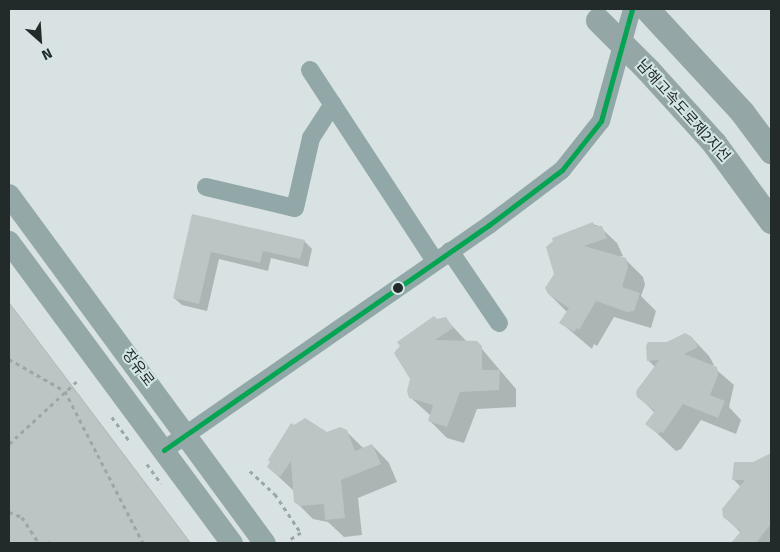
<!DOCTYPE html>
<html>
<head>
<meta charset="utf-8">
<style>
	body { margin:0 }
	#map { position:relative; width:780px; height:552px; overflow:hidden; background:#d8e2e2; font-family:"Fira Sans","Noto Sans KR",sans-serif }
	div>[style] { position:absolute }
	.shadow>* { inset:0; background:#0003 }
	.building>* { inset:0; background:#bdc4c4 }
	.path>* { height:2.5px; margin-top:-1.25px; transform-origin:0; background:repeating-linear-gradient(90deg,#98a7a8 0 4px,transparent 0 8px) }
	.minor>* { height:18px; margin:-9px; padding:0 9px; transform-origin:9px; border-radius:9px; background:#92a7a7 }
	.major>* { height:22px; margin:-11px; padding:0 11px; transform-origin:11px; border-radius:11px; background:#94a8a8 }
	.highway>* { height:25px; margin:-12.5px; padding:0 12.5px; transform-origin:12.5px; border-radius:12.5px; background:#94a6a6 }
	.highway-bridge>* { height:25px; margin:-12.5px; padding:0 12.5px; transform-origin:12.5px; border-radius:12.5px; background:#94a6a6 }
	.bus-1>* { height:5px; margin:-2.5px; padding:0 2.5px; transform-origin:2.5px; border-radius:2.5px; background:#00a651 }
	.dots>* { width:14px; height:14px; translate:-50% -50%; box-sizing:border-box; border:2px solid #d4e6e6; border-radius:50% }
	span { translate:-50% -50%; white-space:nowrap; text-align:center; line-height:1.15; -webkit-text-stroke:4px #d4e6e6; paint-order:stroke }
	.street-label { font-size:15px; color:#232a2a }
	.frame { position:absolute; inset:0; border:10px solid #232a2a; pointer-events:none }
	.north { position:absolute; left:15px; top:15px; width:50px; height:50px; -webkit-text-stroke:4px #d4e6e6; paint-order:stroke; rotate:154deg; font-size:14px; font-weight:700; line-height:20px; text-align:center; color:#232a2a }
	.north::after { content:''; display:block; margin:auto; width:18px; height:22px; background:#232a2a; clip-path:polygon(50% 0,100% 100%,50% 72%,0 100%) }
</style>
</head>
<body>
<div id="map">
	<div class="shadow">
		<div style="clip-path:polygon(193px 216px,304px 241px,312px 249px,308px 267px,271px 258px,268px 271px,219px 259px,207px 311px,182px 305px,174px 298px)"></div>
		<div style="clip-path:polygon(592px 224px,599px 226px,617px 243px,623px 256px,619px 257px,625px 259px,643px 277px,645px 285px,641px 296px,656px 311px,651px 328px,614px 317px,597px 346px,594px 344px,592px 349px,560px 322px,567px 312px,549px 294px)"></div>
		<div style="clip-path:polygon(9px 302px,191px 543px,9px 543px)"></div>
		<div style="clip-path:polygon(445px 318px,467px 342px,476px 342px,516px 389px,516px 407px,477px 409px,464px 443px,447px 438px,430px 421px,431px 416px,410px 397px,412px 378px,396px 356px,396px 350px)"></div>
		<div style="clip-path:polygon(692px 338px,709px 356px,714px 365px,712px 366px,734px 385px,729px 407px,741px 420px,736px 434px,701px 420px,681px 449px,676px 451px,647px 424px,655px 413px,638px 396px,637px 390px,655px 367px,648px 360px,667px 343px)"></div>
		<div style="clip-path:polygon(346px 431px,364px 449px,372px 445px,389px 463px,397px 482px,358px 498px,362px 535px,344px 537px,328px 522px,313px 519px,295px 501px,294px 491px,268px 467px,327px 433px)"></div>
		<div style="clip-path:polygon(771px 454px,771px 543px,733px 543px,741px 533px,724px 516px,741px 487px,734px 480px,753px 463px)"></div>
	</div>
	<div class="building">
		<div style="clip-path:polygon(192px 214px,305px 240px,300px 259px,263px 251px,260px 263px,211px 252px,199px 304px,173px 298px)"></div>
		<div style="clip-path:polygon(593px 222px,594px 226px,602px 226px,607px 238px,584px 246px,626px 258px,628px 267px,622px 287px,640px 293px,634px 311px,627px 312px,596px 301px,579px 330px,577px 328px,574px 332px,559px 323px,569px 308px,548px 294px,545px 288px,554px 274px,546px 247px,553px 241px,552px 238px)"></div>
		<div style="clip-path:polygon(9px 303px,190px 543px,9px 543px)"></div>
		<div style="clip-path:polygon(434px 316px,437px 319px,446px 317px,453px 328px,435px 340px,477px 341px,482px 346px,482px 370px,500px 370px,499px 390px,460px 392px,447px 427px,428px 421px,433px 405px,409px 398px,407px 391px,410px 379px,394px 353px,400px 346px,397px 342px)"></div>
		<div style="clip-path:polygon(685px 333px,692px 337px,698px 347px,684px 354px,717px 367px,718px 375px,710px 395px,725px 401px,718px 418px,683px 404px,663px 433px,661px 431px,658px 434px,645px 424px,655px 411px,637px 397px,636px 392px,659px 360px,647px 361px,646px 346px,648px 342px,667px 342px)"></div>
		<div style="clip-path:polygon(305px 418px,327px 432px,340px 427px,347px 430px,355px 451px,372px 444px,381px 464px,341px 480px,345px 518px,325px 520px,324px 504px,300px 506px,294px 502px,291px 461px,280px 477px,267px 467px,270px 462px,268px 460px,291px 423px,294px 425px)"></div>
		<div style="clip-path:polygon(771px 453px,771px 524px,756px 543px,731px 543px,741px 531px,723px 517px,722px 509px,745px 480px,732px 480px,734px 462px,753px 462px)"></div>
	</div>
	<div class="path">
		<div style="left:9px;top:359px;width:64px;rotate:29.7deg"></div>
		<div style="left:65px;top:391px;width:171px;rotate:62.8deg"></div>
		<div style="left:112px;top:417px;width:29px;rotate:54deg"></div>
		<div style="left:9px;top:444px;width:93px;rotate:-42.8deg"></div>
		<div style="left:147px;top:464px;width:24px;rotate:54deg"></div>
		<div style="left:250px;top:471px;width:34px;rotate:43deg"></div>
		<div style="left:275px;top:494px;width:47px;rotate:56.3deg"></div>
		<div style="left:301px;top:533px;width:13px;rotate:148deg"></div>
		<div style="left:9px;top:512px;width:14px;rotate:21deg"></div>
		<div style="left:22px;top:517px;width:31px;rotate:57deg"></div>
		<div style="left:47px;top:543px;width:3px;rotate:-18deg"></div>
	</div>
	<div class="minor">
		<div style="left:310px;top:70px;width:228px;rotate:56.8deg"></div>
		<div style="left:206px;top:187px;width:91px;rotate:13.3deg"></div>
		<div style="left:295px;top:208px;width:72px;rotate:-77.1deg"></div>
		<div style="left:311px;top:138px;width:40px;rotate:-57.1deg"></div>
		<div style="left:450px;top:251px;width:87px;rotate:55.8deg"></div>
		<div style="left:164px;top:450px;width:395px;rotate:-34.7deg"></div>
		<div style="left:489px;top:225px;width:91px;rotate:-37deg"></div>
		<div style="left:562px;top:170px;width:63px;rotate:-51.5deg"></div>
		<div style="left:601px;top:121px;width:116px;rotate:-74.5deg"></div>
	</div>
	<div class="major">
		<div style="left:9px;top:195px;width:432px;rotate:53.7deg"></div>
		<div style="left:9px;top:242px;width:375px;rotate:53.5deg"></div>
	</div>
	<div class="highway">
		<div style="left:647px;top:9px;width:140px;rotate:47.3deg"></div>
		<div style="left:742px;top:112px;width:49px;rotate:53.4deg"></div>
		<div style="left:648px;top:70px;width:98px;rotate:47.9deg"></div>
		<div style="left:714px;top:143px;width:97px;rotate:53.8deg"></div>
	</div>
	<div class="highway-bridge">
		<div style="left:598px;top:20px;width:71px;rotate:45deg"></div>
	</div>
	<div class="bus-1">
		<div style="left:164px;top:450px;width:395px;rotate:-34.7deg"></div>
		<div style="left:489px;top:225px;width:91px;rotate:-37deg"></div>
		<div style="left:562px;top:170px;width:63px;rotate:-51.5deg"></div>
		<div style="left:601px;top:121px;width:116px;rotate:-74.5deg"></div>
	</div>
	<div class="dots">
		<div style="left:398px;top:288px;background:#232a2a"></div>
	</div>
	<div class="street-label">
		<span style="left:683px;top:111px;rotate:48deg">남해고속도로제2지선</span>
		<span style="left:138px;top:368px;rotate:53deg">장유로</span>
	</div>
	<div class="frame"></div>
	<div class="north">N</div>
</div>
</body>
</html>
